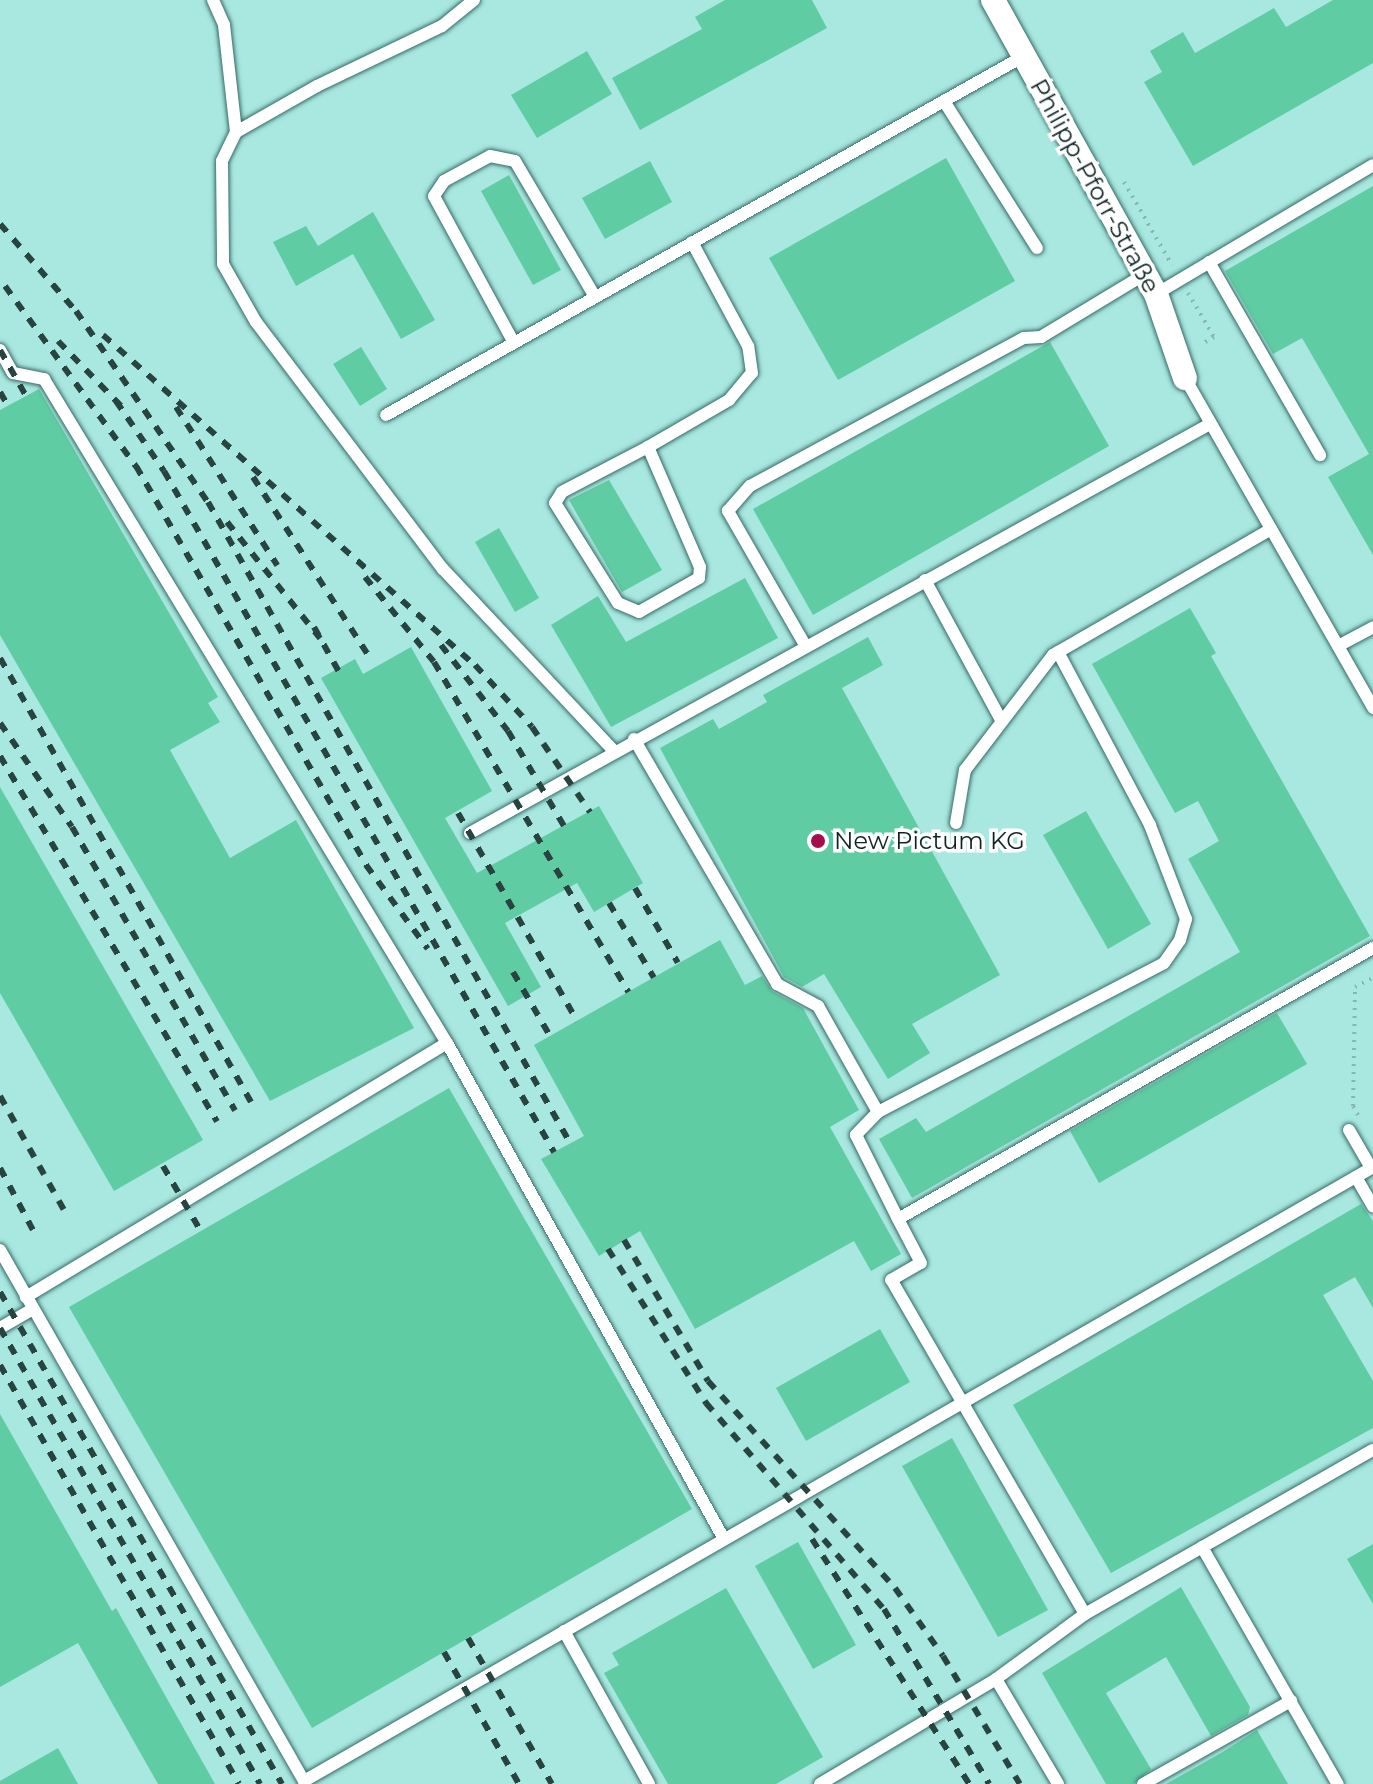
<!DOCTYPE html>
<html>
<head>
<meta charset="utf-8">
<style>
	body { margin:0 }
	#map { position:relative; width:1373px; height:1784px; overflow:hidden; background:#bdf4ed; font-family:Montserrat,sans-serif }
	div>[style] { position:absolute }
	.built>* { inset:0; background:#a8e8e0 }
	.building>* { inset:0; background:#60cca4 }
	.path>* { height:4px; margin-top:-2px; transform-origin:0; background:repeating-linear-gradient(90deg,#89b5b0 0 2px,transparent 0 8px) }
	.roads { filter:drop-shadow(0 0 2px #376a65) drop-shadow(0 0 2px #376a65) }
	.lane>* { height:12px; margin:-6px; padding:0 6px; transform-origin:6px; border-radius:6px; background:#fff }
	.street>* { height:24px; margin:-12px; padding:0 12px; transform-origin:12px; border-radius:12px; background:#fff }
	.rail>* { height:6px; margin-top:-3px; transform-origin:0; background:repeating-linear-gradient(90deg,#294340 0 10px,transparent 0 20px) }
	.dots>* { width:22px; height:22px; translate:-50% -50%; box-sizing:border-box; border:4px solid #fff; border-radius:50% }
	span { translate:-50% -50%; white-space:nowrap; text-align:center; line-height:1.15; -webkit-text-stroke:7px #fff; paint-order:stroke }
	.street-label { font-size:24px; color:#102523 }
	.poi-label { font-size:24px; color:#102523 }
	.left { translate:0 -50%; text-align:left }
</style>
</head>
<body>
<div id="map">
	<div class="built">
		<div style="clip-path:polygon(0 0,1373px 0,1373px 1784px,0 1784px)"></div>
	</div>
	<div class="building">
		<div style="clip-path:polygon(725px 0,812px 0,827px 28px,640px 130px,612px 78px,702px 29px,695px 17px)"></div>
		<div style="clip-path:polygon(1333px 0,1373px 0,1373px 63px,1193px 166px,1144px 82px,1162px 72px,1150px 51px,1183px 32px,1195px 53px,1274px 8px,1286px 27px)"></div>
		<div style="clip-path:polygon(587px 51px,612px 94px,537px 138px,511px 95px)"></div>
		<div style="clip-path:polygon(946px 158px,1015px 281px,838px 380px,769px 258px)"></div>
		<div style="clip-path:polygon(650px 161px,672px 202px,605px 239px,582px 198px)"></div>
		<div style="clip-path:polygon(509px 175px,561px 270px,533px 285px,481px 191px)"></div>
		<div style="clip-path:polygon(1373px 186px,1373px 555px,1328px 477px,1369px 454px,1302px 338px,1273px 354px,1225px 271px)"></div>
		<div style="clip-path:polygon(373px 212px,435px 320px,401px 339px,353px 254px,296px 286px,273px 242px,306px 226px,318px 246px)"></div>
		<div style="clip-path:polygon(1050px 342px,1109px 446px,813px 615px,753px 509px)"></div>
		<div style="clip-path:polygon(361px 347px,387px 389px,360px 406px,333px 364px)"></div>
		<div style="clip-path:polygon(39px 389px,218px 697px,208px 703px,220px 722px,170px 750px,230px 858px,296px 820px,414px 1028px,270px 1101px,0 635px,0 410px)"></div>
		<div style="clip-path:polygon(609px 480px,662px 570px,622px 592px,569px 500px)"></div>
		<div style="clip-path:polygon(499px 528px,539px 598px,515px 612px,475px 542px)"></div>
		<div style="clip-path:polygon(745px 578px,778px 638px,611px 727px,551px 625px,598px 596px,626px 642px)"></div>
		<div style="clip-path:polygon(1190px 608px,1216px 653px,1211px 656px,1370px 936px,912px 1198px,879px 1139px,916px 1118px,926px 1132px,1240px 952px,1188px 859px,1219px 841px,1198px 801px,1175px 813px,1092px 664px)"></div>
		<div style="clip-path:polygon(868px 637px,883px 665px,842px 688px,1000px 975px,912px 1024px,930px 1053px,888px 1079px,824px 974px,802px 987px,784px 977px,660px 748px,713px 719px,719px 729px,767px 702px,763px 695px)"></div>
		<div style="clip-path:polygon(411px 647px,492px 791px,445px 818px,477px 873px,599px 806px,643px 883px,594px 912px,577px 883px,505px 923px,541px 987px,508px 1006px,321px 678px,355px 659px,363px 674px)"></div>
		<div style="clip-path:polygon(0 787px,203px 1140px,114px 1191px,0 993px)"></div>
		<div style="clip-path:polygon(1086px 811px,1151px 924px,1108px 949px,1043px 835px)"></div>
		<div style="clip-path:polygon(720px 940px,745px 985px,762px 976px,772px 991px,803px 1008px,859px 1110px,830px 1127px,901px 1254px,871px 1271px,854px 1241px,695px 1329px,640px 1231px,599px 1256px,541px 1159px,584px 1136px,534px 1045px)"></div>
		<div style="clip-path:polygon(1277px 1013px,1307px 1064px,1099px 1183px,1070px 1131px)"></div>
		<div style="clip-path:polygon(449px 1088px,692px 1509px,312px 1728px,69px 1307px)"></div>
		<div style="clip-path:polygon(1361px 1204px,1373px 1221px,1373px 1308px,1355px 1277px,1323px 1295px,1373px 1381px,1373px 1428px,1111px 1573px,1013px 1405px)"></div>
		<div style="clip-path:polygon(880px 1329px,910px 1382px,806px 1441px,776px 1388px)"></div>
		<div style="clip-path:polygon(0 1414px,112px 1611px,116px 1608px,215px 1784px,158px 1784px,78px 1643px,0 1687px)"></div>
		<div style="clip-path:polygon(952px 1438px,1048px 1610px,998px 1637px,902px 1466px)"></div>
		<div style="clip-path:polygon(798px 1542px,856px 1645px,813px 1669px,755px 1566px)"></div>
		<div style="clip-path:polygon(1373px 1544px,1373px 1604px,1347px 1559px)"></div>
		<div style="clip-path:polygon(1181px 1587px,1250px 1707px,1248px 1715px,1211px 1736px,1166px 1657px,1106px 1693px,1151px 1769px,1134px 1784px,1106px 1784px,1042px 1673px)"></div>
		<div style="clip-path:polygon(726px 1588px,823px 1757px,776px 1784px,668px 1784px,604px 1673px,619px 1665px,612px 1653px)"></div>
		<div style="clip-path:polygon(1257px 1730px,1288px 1784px,1166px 1784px,1221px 1753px)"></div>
		<div style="clip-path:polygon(58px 1748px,78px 1784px,0 1784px,0 1781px)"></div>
	</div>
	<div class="path">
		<div style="left:1124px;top:182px;width:96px;rotate:60deg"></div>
		<div style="left:1188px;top:293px;width:51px;rotate:59.4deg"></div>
		<div style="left:1214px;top:337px;width:16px;rotate:150deg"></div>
		<div style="left:1358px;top:1115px;width:10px;rotate:-119deg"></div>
		<div style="left:1353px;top:1106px;width:119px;rotate:-89deg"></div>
		<div style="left:1355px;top:987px;width:20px;rotate:-27deg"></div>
	</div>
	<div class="roads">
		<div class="lane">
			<div style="left:213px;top:0;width:27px;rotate:66deg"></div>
			<div style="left:224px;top:25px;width:108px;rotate:83.6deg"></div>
			<div style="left:474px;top:0;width:41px;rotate:140.9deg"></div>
			<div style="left:442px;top:26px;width:139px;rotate:154.4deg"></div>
			<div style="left:317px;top:86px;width:93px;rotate:150.4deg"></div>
			<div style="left:236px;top:132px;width:32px;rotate:116deg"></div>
			<div style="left:222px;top:161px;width:103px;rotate:89.4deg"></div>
			<div style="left:223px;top:264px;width:67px;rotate:60.4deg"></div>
			<div style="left:256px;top:322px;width:310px;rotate:52.9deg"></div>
			<div style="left:443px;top:569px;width:248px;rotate:46.8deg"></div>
			<div style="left:944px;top:101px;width:174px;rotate:57.7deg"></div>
			<div style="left:1209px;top:262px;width:223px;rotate:60.1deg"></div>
			<div style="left:1156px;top:294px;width:252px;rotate:-30.7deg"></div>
			<div style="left:514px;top:343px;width:167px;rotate:-118.6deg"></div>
			<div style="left:434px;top:196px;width:18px;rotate:-56deg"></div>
			<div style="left:444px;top:181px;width:52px;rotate:-28.5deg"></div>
			<div style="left:490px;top:156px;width:25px;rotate:11deg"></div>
			<div style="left:515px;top:161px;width:158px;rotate:59.5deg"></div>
			<div style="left:0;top:350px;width:26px;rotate:61deg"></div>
			<div style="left:13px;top:373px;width:32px;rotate:11deg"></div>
			<div style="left:44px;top:379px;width:777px;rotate:58.75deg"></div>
			<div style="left:447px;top:1043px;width:492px;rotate:148.9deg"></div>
			<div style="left:1185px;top:378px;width:380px;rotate:60.3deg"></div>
			<div style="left:386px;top:415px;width:732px;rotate:-29.37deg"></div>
			<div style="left:648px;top:447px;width:97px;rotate:152.4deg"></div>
			<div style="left:562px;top:492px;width:13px;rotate:122deg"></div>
			<div style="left:555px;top:503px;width:118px;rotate:57.8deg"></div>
			<div style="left:618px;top:603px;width:23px;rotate:23deg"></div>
			<div style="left:639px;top:612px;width:69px;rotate:-29.5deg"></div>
			<div style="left:699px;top:578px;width:11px;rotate:-85deg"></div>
			<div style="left:700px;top:567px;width:131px;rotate:-113.4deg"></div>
			<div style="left:648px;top:447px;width:94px;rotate:-30.1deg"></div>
			<div style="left:729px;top:400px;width:35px;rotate:-50deg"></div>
			<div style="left:752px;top:373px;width:27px;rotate:-98deg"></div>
			<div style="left:748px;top:346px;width:118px;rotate:-118.3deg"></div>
			<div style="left:925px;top:580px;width:159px;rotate:61.5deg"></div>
			<div style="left:805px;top:645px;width:155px;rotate:-119.9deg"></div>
			<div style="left:728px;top:511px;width:33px;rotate:-49deg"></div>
			<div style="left:750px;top:486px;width:311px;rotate:-28.4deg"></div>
			<div style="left:1024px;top:338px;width:17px;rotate:-3deg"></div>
			<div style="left:1041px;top:337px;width:122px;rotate:-31.2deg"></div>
			<div style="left:1338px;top:646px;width:40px;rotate:-28deg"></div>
			<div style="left:634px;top:739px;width:284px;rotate:59.7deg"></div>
			<div style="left:777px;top:984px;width:47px;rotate:28.2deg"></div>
			<div style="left:818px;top:1006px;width:122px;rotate:60.5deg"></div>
			<div style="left:878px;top:1112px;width:32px;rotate:134deg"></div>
			<div style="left:856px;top:1135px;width:94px;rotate:63.4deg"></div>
			<div style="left:956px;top:823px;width:54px;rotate:-80.4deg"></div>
			<div style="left:965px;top:770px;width:145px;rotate:-52.6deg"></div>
			<div style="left:1053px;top:655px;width:252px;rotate:-30deg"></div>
			<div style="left:470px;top:833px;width:846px;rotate:-28.93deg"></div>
			<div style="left:447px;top:1043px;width:568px;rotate:60.82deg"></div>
			<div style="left:878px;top:1112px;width:322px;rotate:-27.5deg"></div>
			<div style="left:1164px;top:963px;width:28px;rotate:-55deg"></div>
			<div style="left:1180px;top:940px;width:22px;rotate:-74deg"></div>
			<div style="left:1186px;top:919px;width:101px;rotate:-111deg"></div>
			<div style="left:1150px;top:825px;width:196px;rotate:-118deg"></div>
			<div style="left:1349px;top:1130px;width:44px;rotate:59.9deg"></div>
			<div style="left:1356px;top:1177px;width:34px;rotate:60deg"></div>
			<div style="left:0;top:1250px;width:612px;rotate:60.21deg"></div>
			<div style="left:304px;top:1781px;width:1233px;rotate:-29.87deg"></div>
			<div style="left:0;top:1328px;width:38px;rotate:-30deg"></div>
			<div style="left:1202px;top:1547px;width:273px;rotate:60.2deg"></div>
			<div style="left:1085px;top:1614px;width:386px;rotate:-120.1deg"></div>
			<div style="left:891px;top:1280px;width:34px;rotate:-30deg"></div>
			<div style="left:921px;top:1263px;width:50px;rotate:-117.6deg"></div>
			<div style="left:898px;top:1219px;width:547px;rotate:-29.71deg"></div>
			<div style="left:564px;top:1631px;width:175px;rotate:60.9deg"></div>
			<div style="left:996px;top:1679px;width:122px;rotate:59.4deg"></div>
			<div style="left:820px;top:1784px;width:205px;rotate:-30.8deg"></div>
			<div style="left:996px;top:1679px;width:110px;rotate:-36.1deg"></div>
			<div style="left:1085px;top:1614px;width:331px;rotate:-29.7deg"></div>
			<div style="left:1143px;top:1784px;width:170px;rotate:-29.3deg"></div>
		</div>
		<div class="street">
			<div style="left:993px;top:0;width:336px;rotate:61deg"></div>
			<div style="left:1156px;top:294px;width:89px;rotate:71deg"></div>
		</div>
	</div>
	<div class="rail">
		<div style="left:0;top:224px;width:116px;rotate:48.9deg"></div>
		<div style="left:76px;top:311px;width:232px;rotate:55.4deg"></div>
		<div style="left:208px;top:502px;width:736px;rotate:60.54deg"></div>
		<div style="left:5px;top:286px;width:223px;rotate:54deg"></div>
		<div style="left:136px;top:466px;width:461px;rotate:60deg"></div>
		<div style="left:366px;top:865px;width:104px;rotate:53.6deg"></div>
		<div style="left:103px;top:335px;width:497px;rotate:41.6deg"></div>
		<div style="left:475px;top:665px;width:84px;rotate:47.4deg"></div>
		<div style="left:532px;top:727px;width:103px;rotate:55.7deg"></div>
		<div style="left:58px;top:341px;width:92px;rotate:45.9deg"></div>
		<div style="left:0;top:350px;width:53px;rotate:60.5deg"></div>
		<div style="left:0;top:392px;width:16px;rotate:60deg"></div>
		<div style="left:116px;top:401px;width:85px;rotate:55.6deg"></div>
		<div style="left:164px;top:471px;width:785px;rotate:60.2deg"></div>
		<div style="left:176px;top:407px;width:188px;rotate:57.4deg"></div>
		<div style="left:253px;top:477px;width:213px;rotate:57.1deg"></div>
		<div style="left:227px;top:522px;width:149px;rotate:51.3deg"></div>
		<div style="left:365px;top:577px;width:109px;rotate:50.9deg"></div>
		<div style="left:434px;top:662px;width:383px;rotate:59.5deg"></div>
		<div style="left:314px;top:627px;width:51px;rotate:60.9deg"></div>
		<div style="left:441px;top:645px;width:109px;rotate:52.1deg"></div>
		<div style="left:508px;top:731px;width:110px;rotate:59.5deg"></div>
		<div style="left:0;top:658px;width:510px;rotate:60.52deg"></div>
		<div style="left:0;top:723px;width:126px;rotate:55.3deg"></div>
		<div style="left:72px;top:827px;width:327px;rotate:60.1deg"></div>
		<div style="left:0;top:756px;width:425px;rotate:59.3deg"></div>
		<div style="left:458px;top:813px;width:240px;rotate:60.2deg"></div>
		<div style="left:635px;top:888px;width:86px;rotate:60.2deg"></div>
		<div style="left:609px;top:903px;width:87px;rotate:59deg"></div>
		<div style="left:513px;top:972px;width:74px;rotate:60deg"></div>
		<div style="left:0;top:1096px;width:133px;rotate:60.7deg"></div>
		<div style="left:163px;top:1166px;width:72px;rotate:59.9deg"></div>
		<div style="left:0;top:1168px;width:70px;rotate:62deg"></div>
		<div style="left:624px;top:1240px;width:164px;rotate:59.2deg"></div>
		<div style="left:708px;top:1381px;width:279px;rotate:47.9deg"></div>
		<div style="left:895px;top:1588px;width:83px;rotate:54.8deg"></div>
		<div style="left:943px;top:1656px;width:149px;rotate:59deg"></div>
		<div style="left:608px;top:1249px;width:183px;rotate:57.5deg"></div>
		<div style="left:706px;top:1403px;width:272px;rotate:49.2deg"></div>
		<div style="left:884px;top:1609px;width:204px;rotate:59deg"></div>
		<div style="left:0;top:1292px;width:567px;rotate:60.18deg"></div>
		<div style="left:0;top:1328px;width:525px;rotate:60.31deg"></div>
		<div style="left:0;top:1365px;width:482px;rotate:60.3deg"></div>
		<div style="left:812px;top:1539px;width:291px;rotate:57.3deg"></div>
		<div style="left:468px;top:1638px;width:168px;rotate:60.1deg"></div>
		<div style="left:444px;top:1652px;width:152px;rotate:60.4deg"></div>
	</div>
	<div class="dots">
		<div style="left:818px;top:841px;background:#a40e4a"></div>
	</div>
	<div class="street-label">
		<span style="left:1095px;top:186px;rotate:61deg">Philipp-Pforr-Straße</span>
	</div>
	<div class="poi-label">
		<span class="left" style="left:834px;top:841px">New Pictum KG</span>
	</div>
</div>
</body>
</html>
